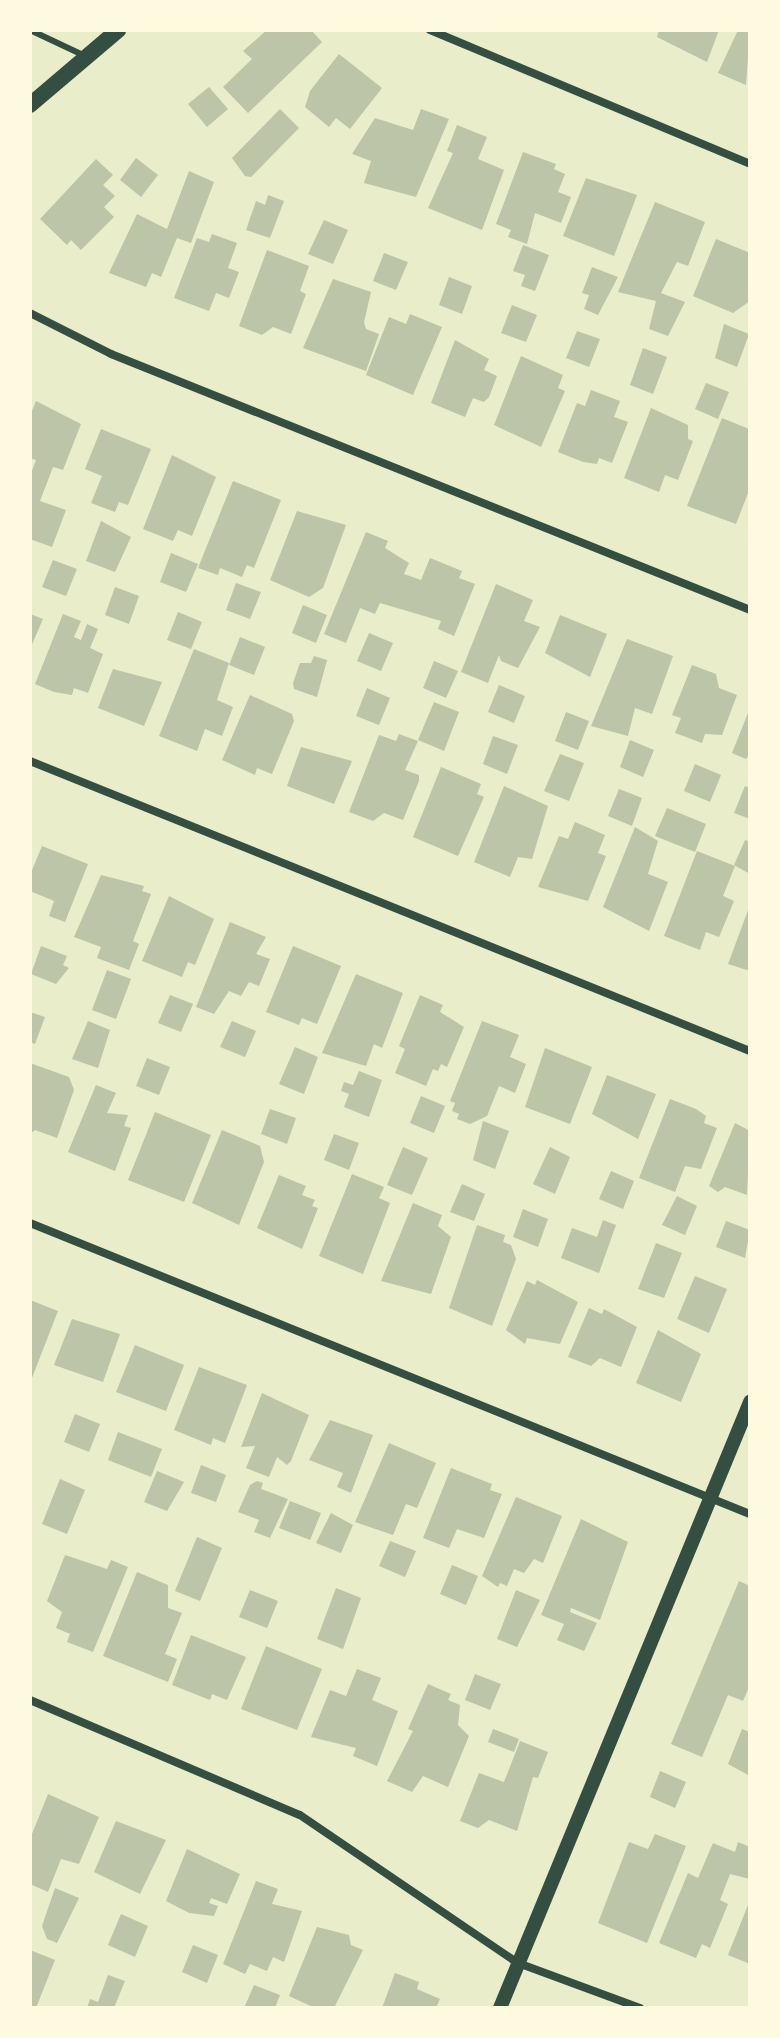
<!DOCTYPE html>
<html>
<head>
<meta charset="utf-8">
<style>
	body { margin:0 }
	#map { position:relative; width:780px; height:2038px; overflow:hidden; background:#e9edc9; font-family:"Roboto Condensed",sans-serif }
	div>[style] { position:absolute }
	.building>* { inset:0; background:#bcc5a7 }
	.service>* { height:6px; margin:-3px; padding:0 3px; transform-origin:3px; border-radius:3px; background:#344e41 }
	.minor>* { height:8px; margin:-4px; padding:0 4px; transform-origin:4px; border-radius:4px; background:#344e41 }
	.tertiary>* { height:14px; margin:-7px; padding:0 7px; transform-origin:7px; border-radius:7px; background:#344e41 }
	.secondary>* { height:16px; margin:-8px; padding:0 8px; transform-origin:8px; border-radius:8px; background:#344e41 }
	span { translate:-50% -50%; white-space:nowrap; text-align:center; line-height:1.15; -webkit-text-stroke:7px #fefae0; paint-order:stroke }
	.frame { position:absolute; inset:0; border:32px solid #fefae0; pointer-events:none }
</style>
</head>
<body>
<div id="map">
	<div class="building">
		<div style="clip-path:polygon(267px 30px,311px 30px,322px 42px,248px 113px,223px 87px,252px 59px,243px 51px)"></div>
		<div style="clip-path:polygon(659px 30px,719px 30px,707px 62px,657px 37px)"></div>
		<div style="clip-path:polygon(738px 30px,750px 30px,746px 85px,718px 73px)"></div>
		<div style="clip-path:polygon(339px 54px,382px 88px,350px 129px,336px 118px,329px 127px,305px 107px,310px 91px)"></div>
		<div style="clip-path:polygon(209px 87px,228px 109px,207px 127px,188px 104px)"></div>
		<div style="clip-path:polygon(280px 109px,299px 128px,251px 177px,245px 176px,232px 158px)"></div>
		<div style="clip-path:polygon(421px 109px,449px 119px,416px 197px,364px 183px,371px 161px,352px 154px,375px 118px,413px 130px)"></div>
		<div style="clip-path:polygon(457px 125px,487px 137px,478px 159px,504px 170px,482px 230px,428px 208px,453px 153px,447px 151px)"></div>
		<div style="clip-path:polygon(523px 152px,556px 164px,554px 169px,565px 174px,558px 192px,571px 197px,561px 223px,535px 213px,527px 244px,508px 237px,511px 230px,496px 224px)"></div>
		<div style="clip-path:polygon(136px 158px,158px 175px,141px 197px,120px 180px)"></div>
		<div style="clip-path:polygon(96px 159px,113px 175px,103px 185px,115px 196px,104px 207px,114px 217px,81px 250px,71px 240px,67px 245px,40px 219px)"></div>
		<div style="clip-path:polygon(189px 171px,214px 182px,191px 243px,177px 238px,161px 277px,152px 273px,146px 287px,109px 273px,137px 214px,167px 229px)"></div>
		<div style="clip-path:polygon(586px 178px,637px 195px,614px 256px,563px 236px)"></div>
		<div style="clip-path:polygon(268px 195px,284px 201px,270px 238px,246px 230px,256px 201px,265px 205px)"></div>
		<div style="clip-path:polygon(655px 202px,705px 222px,688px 266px,677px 262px,661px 293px,685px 302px,668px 336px,649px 329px,656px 301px,618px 292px)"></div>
		<div style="clip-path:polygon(324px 220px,348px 230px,333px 264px,308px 254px)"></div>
		<div style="clip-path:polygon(212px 234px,237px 243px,228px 268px,239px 272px,229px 298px,216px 293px,209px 311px,174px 298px,197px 238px,209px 242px)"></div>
		<div style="clip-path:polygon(716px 239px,750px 253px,750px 301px,733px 313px,693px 296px)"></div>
		<div style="clip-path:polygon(523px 245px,549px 255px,535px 291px,521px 286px,525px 275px,513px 271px)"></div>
		<div style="clip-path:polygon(267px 250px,309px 266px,300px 291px,306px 294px,291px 334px,273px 327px,262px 335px,239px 326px)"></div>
		<div style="clip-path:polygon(384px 253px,408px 262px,396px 290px,373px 281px)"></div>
		<div style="clip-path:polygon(592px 267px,618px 277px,598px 315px,584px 309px,589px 295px,582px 293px)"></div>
		<div style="clip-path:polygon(449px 277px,472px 286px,462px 314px,439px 305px)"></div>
		<div style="clip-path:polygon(333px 279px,371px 292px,364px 322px,366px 329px,379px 334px,366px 371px,303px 348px)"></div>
		<div style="clip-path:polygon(512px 305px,537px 315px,526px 342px,501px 333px)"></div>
		<div style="clip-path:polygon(410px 314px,442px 327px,413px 395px,366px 375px,389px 317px,406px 324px)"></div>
		<div style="clip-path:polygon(724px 324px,749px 334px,737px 367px,715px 358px)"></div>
		<div style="clip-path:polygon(577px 331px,600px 339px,589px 367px,566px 358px)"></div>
		<div style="clip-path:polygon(455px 340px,489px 359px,484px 370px,497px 376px,489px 397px,484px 402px,473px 398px,465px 417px,431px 403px)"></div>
		<div style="clip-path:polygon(643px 348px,667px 357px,653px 394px,630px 385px)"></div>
		<div style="clip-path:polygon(521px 356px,563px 375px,558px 388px,565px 391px,541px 447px,494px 425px)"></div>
		<div style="clip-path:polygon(706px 383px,729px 392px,718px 419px,695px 409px)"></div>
		<div style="clip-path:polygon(591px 390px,620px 401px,614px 417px,628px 422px,612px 463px,599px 458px,597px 464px,583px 462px,558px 452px,577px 403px,585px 406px)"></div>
		<div style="clip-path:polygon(36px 401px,81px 424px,63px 470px,53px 467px,40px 501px,66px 510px,52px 547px,30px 539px,30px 476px,36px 460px,30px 458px,30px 416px)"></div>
		<div style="clip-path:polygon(651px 408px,688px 425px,688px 439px,693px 441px,678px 480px,665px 475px,659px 492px,624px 478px)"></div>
		<div style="clip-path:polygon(722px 418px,749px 429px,750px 488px,736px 524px,687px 506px)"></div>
		<div style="clip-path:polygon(101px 429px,151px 449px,128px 505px,119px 502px,115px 512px,91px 503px,102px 476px,85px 469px)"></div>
		<div style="clip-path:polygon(172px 455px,216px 477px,192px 536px,178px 530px,173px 541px,143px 529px)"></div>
		<div style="clip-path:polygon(233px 481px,281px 500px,254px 568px,247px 565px,242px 577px,220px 568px,218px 575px,198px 568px)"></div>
		<div style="clip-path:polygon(297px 511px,346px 525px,323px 588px,309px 597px,270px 580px)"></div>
		<div style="clip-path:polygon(101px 521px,131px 537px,115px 572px,86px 561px)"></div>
		<div style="clip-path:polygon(366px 532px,388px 541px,385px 548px,409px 563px,404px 574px,421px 580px,430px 558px,462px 571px,459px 578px,475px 584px,454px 636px,438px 629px,441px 621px,380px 603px,375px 614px,360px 608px,346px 643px,324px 634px)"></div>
		<div style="clip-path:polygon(171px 553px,198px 564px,186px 592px,160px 582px)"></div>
		<div style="clip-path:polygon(53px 560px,77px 569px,66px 596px,42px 587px)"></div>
		<div style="clip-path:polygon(236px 583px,261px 592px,250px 619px,226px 610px)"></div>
		<div style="clip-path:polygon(496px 584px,533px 600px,524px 621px,540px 627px,518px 668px,501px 661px,499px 655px,488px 683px,461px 672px)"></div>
		<div style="clip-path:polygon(115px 587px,139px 596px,129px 624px,105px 615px)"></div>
		<div style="clip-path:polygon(303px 605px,327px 615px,316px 643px,292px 633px)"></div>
		<div style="clip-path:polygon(178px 612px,202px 622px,191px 649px,167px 640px)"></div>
		<div style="clip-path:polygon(30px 614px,43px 619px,30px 649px)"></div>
		<div style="clip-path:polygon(63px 614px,81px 621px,74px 637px,81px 640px,87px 624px,98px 629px,90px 648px,103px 654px,88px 693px,74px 688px,72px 695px,54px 692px,35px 684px)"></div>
		<div style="clip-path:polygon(560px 615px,607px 634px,590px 677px,545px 653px)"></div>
		<div style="clip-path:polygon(369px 633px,393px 643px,381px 671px,357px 661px)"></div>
		<div style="clip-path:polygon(240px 637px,265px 647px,254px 675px,229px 665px)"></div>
		<div style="clip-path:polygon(627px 639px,673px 656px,652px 714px,635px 708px,628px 736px,591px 726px)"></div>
		<div style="clip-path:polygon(194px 649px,229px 663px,217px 700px,233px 707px,222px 736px,205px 729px,197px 751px,159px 736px)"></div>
		<div style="clip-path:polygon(314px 656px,327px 660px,317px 697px,294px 689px,293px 683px,300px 663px,311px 663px)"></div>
		<div style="clip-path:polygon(434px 661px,458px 671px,446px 698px,423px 688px)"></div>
		<div style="clip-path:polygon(692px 665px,716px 674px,719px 688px,737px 695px,722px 735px,705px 734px,702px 743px,675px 733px,681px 718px,672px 715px)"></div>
		<div style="clip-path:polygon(113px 669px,162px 682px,144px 726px,98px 708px)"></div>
		<div style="clip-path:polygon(499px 685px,525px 696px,514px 723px,488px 712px)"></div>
		<div style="clip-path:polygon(367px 688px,390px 698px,379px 725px,356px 716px)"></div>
		<div style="clip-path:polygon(250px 695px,292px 714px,294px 721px,272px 774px,257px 768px,255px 775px,222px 760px)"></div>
		<div style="clip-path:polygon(434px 702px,459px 712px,444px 751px,418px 740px)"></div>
		<div style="clip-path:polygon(750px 708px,750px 754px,746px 759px,732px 753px)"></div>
		<div style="clip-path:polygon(566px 712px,589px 721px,578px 750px,555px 741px)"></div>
		<div style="clip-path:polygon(399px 734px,418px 741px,405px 770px,419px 775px,419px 781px,403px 820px,384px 813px,373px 821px,349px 812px,379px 735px,396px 741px)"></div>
		<div style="clip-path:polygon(493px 736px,518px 745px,507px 774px,483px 764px)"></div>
		<div style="clip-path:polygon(630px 740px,654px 750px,643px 777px,620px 767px)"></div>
		<div style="clip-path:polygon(301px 747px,352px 761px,334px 804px,287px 786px)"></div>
		<div style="clip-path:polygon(560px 754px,584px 763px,569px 801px,544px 791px)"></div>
		<div style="clip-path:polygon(695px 764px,721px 775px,710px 802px,684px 791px)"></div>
		<div style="clip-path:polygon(441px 767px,481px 784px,477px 794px,484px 797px,458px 856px,413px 837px)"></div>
		<div style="clip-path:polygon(504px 786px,548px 806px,532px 859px,518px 857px,510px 877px,474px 862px)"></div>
		<div style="clip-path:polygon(745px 786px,750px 788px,750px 819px,734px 813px)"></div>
		<div style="clip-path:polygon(619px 789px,642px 798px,632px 826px,608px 816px)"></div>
		<div style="clip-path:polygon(667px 808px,706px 824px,695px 852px,655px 836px)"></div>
		<div style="clip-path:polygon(575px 822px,605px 835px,598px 853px,606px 856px,588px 901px,538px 887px,559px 836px,568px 839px)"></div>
		<div style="clip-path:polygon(635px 827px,658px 841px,648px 874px,668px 882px,649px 931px,603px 907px)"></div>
		<div style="clip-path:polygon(745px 840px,750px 842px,750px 874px,734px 865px)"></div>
		<div style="clip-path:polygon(42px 846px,88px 864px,65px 922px,49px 916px,54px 901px,30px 891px,30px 875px)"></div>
		<div style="clip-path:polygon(697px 851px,735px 866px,723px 896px,734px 901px,719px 937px,706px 932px,700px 950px,664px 936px)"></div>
		<div style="clip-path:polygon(101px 875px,144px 886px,142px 891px,151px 894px,133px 941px,139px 944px,129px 970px,97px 958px,101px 947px,74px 937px)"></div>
		<div style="clip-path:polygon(169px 896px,214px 919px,195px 965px,188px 962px,182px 977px,142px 961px)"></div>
		<div style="clip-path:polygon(750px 905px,750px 971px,728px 964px)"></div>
		<div style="clip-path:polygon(230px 922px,266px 937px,256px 954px,270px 959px,259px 986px,249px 982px,241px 996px,229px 991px,214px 1014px,196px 1007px)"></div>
		<div style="clip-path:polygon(41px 946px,67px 956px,63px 965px,69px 968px,56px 984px,31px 974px)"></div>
		<div style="clip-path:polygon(293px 946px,341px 966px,317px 1024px,302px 1018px,299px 1025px,266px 1012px)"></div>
		<div style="clip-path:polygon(107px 970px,131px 979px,116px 1019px,92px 1010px)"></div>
		<div style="clip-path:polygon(356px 974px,403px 993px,382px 1048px,374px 1044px,366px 1066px,322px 1053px)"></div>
		<div style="clip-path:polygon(170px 995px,193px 1004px,181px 1032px,158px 1023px)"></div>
		<div style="clip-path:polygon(420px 995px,443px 1005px,440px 1012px,464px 1027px,447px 1067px,441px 1064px,438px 1071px,433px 1069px,426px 1086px,395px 1073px,405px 1049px,399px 1046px)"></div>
		<div style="clip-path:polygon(30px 1012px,45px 1017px,35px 1044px,30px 1042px)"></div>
		<div style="clip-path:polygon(88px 1021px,110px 1030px,98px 1068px,72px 1059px)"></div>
		<div style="clip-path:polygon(232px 1021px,256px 1031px,245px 1057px,220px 1047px)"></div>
		<div style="clip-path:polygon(482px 1021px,519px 1035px,510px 1057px,526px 1064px,515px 1093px,499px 1086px,487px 1116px,470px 1124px,457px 1119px,459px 1114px,452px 1111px,455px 1103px,450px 1101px)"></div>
		<div style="clip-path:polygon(295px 1047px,318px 1057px,304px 1094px,279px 1084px)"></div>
		<div style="clip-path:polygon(545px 1048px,592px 1067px,570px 1124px,525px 1107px)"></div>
		<div style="clip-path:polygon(147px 1058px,170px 1067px,159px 1095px,136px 1086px)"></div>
		<div style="clip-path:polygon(30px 1063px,69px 1077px,74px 1090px,57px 1138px,35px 1130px,30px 1134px)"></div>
		<div style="clip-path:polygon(359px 1071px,382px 1080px,369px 1117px,344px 1107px,349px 1094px,341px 1091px,344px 1082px,353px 1085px)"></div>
		<div style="clip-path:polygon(607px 1075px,656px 1094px,638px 1139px,592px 1114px)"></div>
		<div style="clip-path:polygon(96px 1085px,116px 1093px,107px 1113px,128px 1115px,124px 1126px,131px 1128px,115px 1171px,68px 1152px)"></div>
		<div style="clip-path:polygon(421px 1096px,445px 1106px,434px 1133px,410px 1123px)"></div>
		<div style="clip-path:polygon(670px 1099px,696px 1109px,706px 1116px,704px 1123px,717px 1128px,701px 1169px,685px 1166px,675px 1192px,639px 1178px)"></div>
		<div style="clip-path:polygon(270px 1109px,296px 1118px,287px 1144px,261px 1134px)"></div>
		<div style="clip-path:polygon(155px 1112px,211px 1135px,184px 1202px,128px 1180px)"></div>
		<div style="clip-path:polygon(483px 1121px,509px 1131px,495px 1169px,473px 1160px)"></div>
		<div style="clip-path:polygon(735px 1123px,750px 1131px,747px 1195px,725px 1187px,718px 1192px,709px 1186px)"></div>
		<div style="clip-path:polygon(222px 1130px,260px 1146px,264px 1162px,239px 1225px,192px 1203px)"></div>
		<div style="clip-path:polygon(334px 1134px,359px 1143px,349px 1170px,324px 1160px)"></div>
		<div style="clip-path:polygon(403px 1147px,428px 1158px,412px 1195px,387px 1185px)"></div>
		<div style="clip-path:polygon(550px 1147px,570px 1157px,555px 1194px,533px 1184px)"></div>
		<div style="clip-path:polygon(611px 1171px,634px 1181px,623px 1209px,599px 1199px)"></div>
		<div style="clip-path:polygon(352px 1174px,384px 1187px,379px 1198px,390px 1203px,363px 1274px,319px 1256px)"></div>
		<div style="clip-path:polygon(279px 1175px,306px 1186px,302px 1195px,315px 1200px,312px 1206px,318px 1208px,302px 1249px,257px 1228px)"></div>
		<div style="clip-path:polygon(462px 1184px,485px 1194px,474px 1221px,450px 1212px)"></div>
		<div style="clip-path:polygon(677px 1196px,697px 1206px,685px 1235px,662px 1225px)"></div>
		<div style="clip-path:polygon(413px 1203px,442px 1215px,438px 1226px,451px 1237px,431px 1294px,381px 1281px)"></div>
		<div style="clip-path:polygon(523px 1209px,548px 1219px,538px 1247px,513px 1237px)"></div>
		<div style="clip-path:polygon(603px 1220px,616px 1225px,599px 1273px,561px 1258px,572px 1228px,597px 1237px)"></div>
		<div style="clip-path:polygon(726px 1221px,750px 1230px,745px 1258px,716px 1247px)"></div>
		<div style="clip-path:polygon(477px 1225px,505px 1235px,503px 1242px,511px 1245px,516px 1259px,492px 1326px,449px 1308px)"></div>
		<div style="clip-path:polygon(656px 1243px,682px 1253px,664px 1298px,638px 1289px)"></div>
		<div style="clip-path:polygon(695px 1276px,727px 1289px,709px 1333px,677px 1319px)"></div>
		<div style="clip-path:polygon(537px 1280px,578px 1302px,560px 1344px,527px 1338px,525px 1344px,506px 1330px,527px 1281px,535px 1285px)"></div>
		<div style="clip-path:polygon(30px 1300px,58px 1311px,30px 1383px)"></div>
		<div style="clip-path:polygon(589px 1308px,602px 1314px,604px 1309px,637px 1327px,621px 1367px,600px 1358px,591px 1366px,568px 1357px)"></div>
		<div style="clip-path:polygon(72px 1319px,120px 1334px,103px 1382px,54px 1365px)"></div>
		<div style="clip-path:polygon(658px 1330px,701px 1354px,681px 1402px,636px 1383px)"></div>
		<div style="clip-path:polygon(135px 1345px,184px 1365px,166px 1411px,116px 1392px)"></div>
		<div style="clip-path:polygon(199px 1367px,247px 1385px,225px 1443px,213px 1438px,211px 1445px,174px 1430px)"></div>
		<div style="clip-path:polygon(262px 1393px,309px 1415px,291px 1461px,287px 1465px,277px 1457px,269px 1477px,246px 1468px,255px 1446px,241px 1447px)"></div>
		<div style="clip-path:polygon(75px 1414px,100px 1424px,89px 1452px,64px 1442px)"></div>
		<div style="clip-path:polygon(330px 1420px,373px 1435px,351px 1493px,337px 1487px,343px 1473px,309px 1460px)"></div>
		<div style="clip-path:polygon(118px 1432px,162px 1449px,151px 1477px,108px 1460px)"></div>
		<div style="clip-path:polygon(389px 1443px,436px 1463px,417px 1508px,406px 1504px,393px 1535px,355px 1522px)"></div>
		<div style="clip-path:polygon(201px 1465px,226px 1475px,216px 1502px,191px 1493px)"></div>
		<div style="clip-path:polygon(451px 1468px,492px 1484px,490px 1490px,502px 1494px,484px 1538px,457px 1529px,449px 1548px,423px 1538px)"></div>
		<div style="clip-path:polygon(157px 1471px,184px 1482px,167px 1511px,144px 1502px)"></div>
		<div style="clip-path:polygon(60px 1479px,85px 1490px,67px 1534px,42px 1524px)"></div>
		<div style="clip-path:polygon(257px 1481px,263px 1483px,261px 1489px,288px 1499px,270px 1538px,254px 1532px,259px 1520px,238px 1512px,250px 1485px)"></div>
		<div style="clip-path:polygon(516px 1497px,562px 1516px,543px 1563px,534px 1559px,524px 1573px,514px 1569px,507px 1586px,500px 1583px,498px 1587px,482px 1576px)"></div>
		<div style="clip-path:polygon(290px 1501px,321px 1513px,310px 1540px,279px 1528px)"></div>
		<div style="clip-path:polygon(331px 1513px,353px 1525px,341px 1553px,316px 1543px)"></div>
		<div style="clip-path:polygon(581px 1519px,628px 1542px,600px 1620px,571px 1608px,570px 1612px,597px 1623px,584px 1651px,557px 1640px,564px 1624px,541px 1615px)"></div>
		<div style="clip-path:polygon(197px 1537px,222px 1548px,200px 1601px,175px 1591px)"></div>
		<div style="clip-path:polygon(390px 1541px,416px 1551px,405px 1577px,379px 1566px)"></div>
		<div style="clip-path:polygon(65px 1555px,107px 1569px,111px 1560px,128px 1567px,93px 1652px,67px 1642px,70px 1634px,56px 1628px,62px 1612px,47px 1601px)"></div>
		<div style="clip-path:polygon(452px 1565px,478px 1576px,466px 1605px,440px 1594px)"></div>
		<div style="clip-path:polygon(137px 1572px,168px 1585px,168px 1608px,182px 1613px,165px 1654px,177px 1659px,168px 1682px,103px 1656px)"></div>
		<div style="clip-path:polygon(739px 1581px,750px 1586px,750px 1685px,743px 1701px,728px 1695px,702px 1757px,671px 1744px)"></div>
		<div style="clip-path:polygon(336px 1588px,361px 1598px,343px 1649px,317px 1639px)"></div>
		<div style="clip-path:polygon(250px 1590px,278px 1601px,267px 1628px,239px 1617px)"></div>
		<div style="clip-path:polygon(516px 1590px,540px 1600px,517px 1647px,497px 1639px)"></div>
		<div style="clip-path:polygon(191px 1635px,246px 1657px,227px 1700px,212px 1694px,210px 1700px,172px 1685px)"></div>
		<div style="clip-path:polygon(266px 1646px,322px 1669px,297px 1730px,241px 1709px)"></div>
		<div style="clip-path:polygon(357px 1669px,381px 1678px,372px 1700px,398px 1711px,377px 1766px,353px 1756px,356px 1748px,311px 1737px,330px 1690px,346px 1696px)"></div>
		<div style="clip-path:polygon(475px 1674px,501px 1684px,490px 1710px,465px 1700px)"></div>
		<div style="clip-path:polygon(428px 1684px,451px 1694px,448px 1700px,460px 1705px,458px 1725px,469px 1736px,448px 1787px,423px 1776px,412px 1792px,387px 1781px,413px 1731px,408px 1729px)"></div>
		<div style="clip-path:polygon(493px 1729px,519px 1739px,514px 1752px,488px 1742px)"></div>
		<div style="clip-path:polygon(742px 1729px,750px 1732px,750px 1776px,728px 1764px)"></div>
		<div style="clip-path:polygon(520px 1741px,548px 1752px,538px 1778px,533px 1777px,517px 1831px,489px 1820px,478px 1828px,460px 1821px,479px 1773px,504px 1782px)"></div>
		<div style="clip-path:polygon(660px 1771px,686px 1782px,675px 1808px,650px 1797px)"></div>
		<div style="clip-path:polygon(48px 1794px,99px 1817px,79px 1864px,61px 1859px,48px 1892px,30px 1884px,30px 1839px)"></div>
		<div style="clip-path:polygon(116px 1821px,166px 1840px,140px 1894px,94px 1872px)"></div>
		<div style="clip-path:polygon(655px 1834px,686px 1846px,647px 1943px,598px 1923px,629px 1842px,648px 1849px)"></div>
		<div style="clip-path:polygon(738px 1842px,750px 1847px,750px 1879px,730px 1874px,720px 1900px,728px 1904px,710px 1948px,702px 1944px,696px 1958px,659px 1943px,688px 1873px,698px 1878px,713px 1843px,735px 1852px)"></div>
		<div style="clip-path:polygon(187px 1849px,240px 1874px,227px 1904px,211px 1898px,209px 1903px,218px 1906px,214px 1916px,189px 1913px,166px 1901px)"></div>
		<div style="clip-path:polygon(256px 1881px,278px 1889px,272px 1904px,302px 1911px,284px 1962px,273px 1957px,267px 1971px,250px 1964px,245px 1974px,223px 1964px)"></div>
		<div style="clip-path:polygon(55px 1888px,79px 1898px,57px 1943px,47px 1939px,42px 1926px)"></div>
		<div style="clip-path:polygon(750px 1900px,750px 1964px,728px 1955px)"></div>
		<div style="clip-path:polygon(121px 1914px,148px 1926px,135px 1957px,108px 1945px)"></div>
		<div style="clip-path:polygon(317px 1927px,349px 1935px,351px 1945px,363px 1950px,334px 2008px,315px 2008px,289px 1996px)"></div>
		<div style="clip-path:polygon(193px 1945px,218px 1955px,207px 1983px,182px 1972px)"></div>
		<div style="clip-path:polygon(30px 1950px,55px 1960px,36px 2008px,30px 2008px)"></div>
		<div style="clip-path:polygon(395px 1973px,419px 1982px,417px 1989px,440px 1999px,436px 2008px,382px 2008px)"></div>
		<div style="clip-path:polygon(108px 1975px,125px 1981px,114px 2008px,87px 2008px,90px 1999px,98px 2002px)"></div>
		<div style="clip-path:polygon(254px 1985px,280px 1995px,275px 2008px,244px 2008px)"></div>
	</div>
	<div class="service">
		<div style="left:30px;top:30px;width:61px;rotate:25.3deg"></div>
	</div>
	<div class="minor">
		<div style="left:430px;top:30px;width:347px;rotate:22.7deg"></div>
		<div style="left:30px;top:313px;width:91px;rotate:26.8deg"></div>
		<div style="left:111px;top:354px;width:688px;rotate:21.83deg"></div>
		<div style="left:30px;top:761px;width:776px;rotate:21.94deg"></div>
		<div style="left:30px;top:1223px;width:777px;rotate:22.01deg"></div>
		<div style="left:30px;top:1700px;width:293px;rotate:23.1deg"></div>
		<div style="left:300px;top:1815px;width:263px;rotate:34.2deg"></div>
		<div style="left:518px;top:1963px;width:130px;rotate:20.2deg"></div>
	</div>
	<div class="tertiary">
		<div style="left:500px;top:2008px;width:656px;rotate:-67.58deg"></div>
	</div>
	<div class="secondary">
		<div style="left:30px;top:105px;width:116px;rotate:-40.4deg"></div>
	</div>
	<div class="frame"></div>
</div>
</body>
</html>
